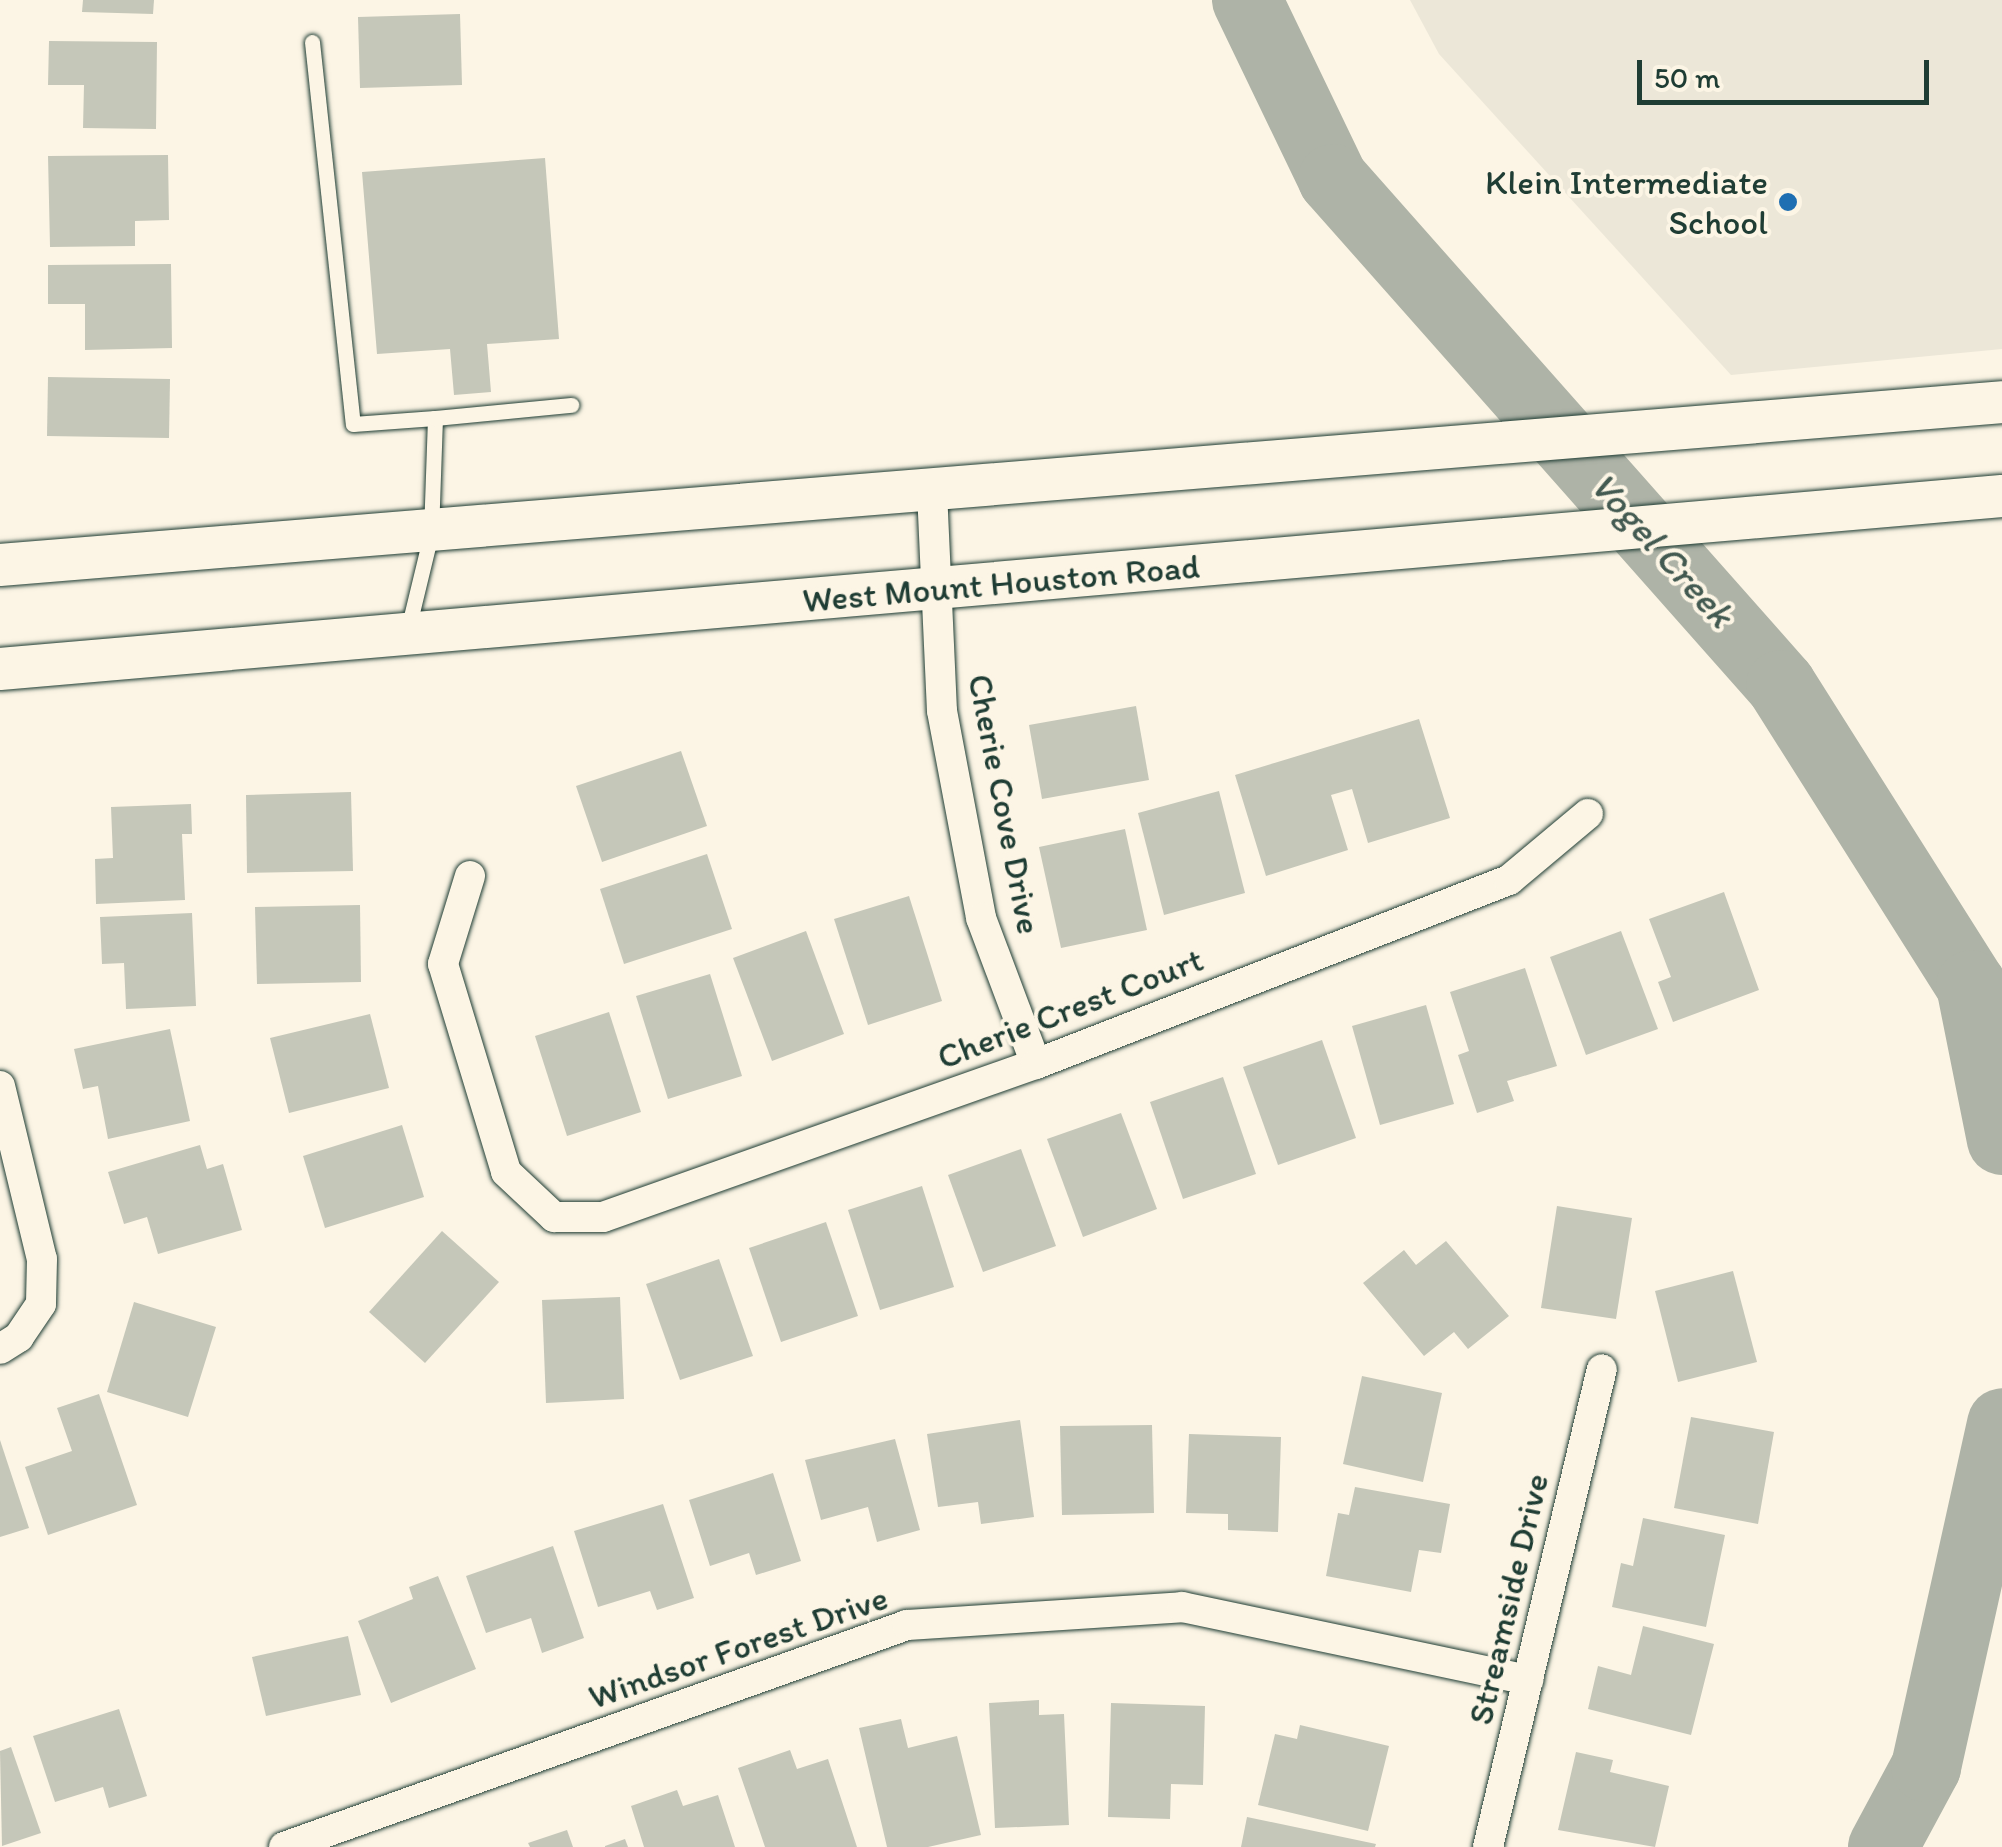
<!DOCTYPE html>
<html>
<head>
<meta charset="utf-8">
<style>
	body { margin:0 }
	#map { position:relative; width:2002px; height:1847px; overflow:hidden; background:#fcf5e5; font-family:Itim,sans-serif }
	div>[style] { position:absolute }
	.built>* { inset:0; background:#ece7d8 }
	.stream>* { height:11px; margin:-5.5px; padding:0 5.5px; transform-origin:5.5px; border-radius:5.5px; background:#aeb3a7 }
	.river>* { height:70px; margin:-35px; padding:0 35px; transform-origin:35px; border-radius:35px; background:#aeb3a7 }
	.building>* { inset:0; background:#c5c7b9 }
	.roads { filter:drop-shadow(0 0 2px #1f3d34) drop-shadow(0 0 2px #1f3d34) }
	.lane>* { height:15px; margin:-7.5px; padding:0 7.5px; transform-origin:7.5px; border-radius:7.5px; background:#fcf5e5 }
	.street>* { height:30px; margin:-15px; padding:0 15px; transform-origin:15px; border-radius:15px; background:#fcf5e5 }
	.secondary>* { height:42px; margin:-21px; padding:0 21px; transform-origin:21px; border-radius:21px; background:#fcf5e5 }
	.dots>* { width:28px; height:28px; translate:-50% -50%; box-sizing:border-box; border:5px solid #fcf5e5; border-radius:50% }
	span { translate:-50% -50%; white-space:nowrap; text-align:center; line-height:1.15; -webkit-text-stroke:8px #fcf5e5; paint-order:stroke }
	.poi-label { font-size:35px; color:#1f3d34 }
	.right { translate:-100% -50%; text-align:right }
	.street-label { font-size:35px; color:#1f3d34 }
	.water-label { font-size:38px; color:#435a51; font-style:italic }
	.scale { position:absolute; left:1637px; top:60px; width:292px; height:45px; box-sizing:border-box; border:5px solid #1f3d34; border-top:0; padding-left:12px; font-size:30px; line-height:35px; white-space:nowrap; color:#1f3d34; -webkit-text-stroke:8px #fcf5e5; paint-order:stroke }
</style>
</head>
<body>
<div id="map">
	<div class="built">
		<div style="clip-path:polygon(1410px 0,2002px 0,2002px 349px,1731px 375px,1439px 54px)"></div>
	</div>
	<div class="stream">
		<div style="left:1926px;top:1767px;width:21px;rotate:-39deg"></div>
	</div>
	<div class="river">
		<div style="left:1247px;top:0;width:199px;rotate:64.3deg"></div>
		<div style="left:1333px;top:179px;width:676px;rotate:48.48deg"></div>
		<div style="left:1781px;top:685px;width:355px;rotate:57.7deg"></div>
		<div style="left:1971px;top:985px;width:158px;rotate:78.7deg"></div>
		<div style="left:1883px;top:1847px;width:91px;rotate:-61.7deg"></div>
		<div style="left:1926px;top:1767px;width:352px;rotate:-77.5deg"></div>
	</div>
	<div class="building">
		<div style="clip-path:polygon(83px 0,154px 0,153px 14px,82px 12px)"></div>
		<div style="clip-path:polygon(460px 14px,462px 85px,360px 88px,358px 17px)"></div>
		<div style="clip-path:polygon(49px 41px,157px 42px,156px 129px,83px 128px,84px 85px,48px 85px)"></div>
		<div style="clip-path:polygon(168px 155px,169px 220px,135px 221px,135px 246px,50px 247px,48px 156px)"></div>
		<div style="clip-path:polygon(545px 158px,559px 339px,487px 344px,491px 392px,454px 395px,450px 349px,377px 354px,362px 172px)"></div>
		<div style="clip-path:polygon(171px 264px,172px 348px,85px 350px,85px 304px,48px 304px,48px 265px)"></div>
		<div style="clip-path:polygon(48px 377px,170px 379px,169px 438px,47px 436px)"></div>
		<div style="clip-path:polygon(1136px 706px,1149px 780px,1042px 799px,1029px 725px)"></div>
		<div style="clip-path:polygon(1419px 719px,1450px 818px,1368px 843px,1352px 789px,1331px 795px,1348px 850px,1266px 876px,1235px 775px)"></div>
		<div style="clip-path:polygon(681px 751px,707px 826px,602px 862px,576px 786px)"></div>
		<div style="clip-path:polygon(1219px 791px,1245px 893px,1164px 915px,1138px 813px)"></div>
		<div style="clip-path:polygon(351px 792px,353px 871px,247px 873px,246px 795px)"></div>
		<div style="clip-path:polygon(191px 804px,192px 834px,182px 834px,185px 900px,96px 904px,95px 859px,113px 858px,111px 807px)"></div>
		<div style="clip-path:polygon(1125px 829px,1147px 930px,1061px 948px,1039px 847px)"></div>
		<div style="clip-path:polygon(707px 854px,732px 929px,624px 964px,600px 889px)"></div>
		<div style="clip-path:polygon(1724px 892px,1759px 990px,1673px 1022px,1658px 982px,1671px 977px,1649px 919px)"></div>
		<div style="clip-path:polygon(909px 896px,942px 1001px,868px 1025px,834px 919px)"></div>
		<div style="clip-path:polygon(360px 905px,361px 982px,257px 984px,255px 907px)"></div>
		<div style="clip-path:polygon(192px 913px,196px 1006px,126px 1009px,124px 963px,102px 964px,100px 917px)"></div>
		<div style="clip-path:polygon(806px 931px,844px 1034px,772px 1061px,733px 958px)"></div>
		<div style="clip-path:polygon(1621px 931px,1658px 1029px,1586px 1055px,1550px 957px)"></div>
		<div style="clip-path:polygon(1525px 968px,1557px 1066px,1507px 1081px,1514px 1101px,1477px 1113px,1458px 1055px,1469px 1051px,1450px 992px)"></div>
		<div style="clip-path:polygon(710px 974px,742px 1076px,668px 1099px,636px 996px)"></div>
		<div style="clip-path:polygon(1426px 1005px,1454px 1104px,1380px 1125px,1352px 1026px)"></div>
		<div style="clip-path:polygon(609px 1012px,641px 1112px,567px 1136px,535px 1036px)"></div>
		<div style="clip-path:polygon(370px 1014px,389px 1088px,289px 1113px,270px 1038px)"></div>
		<div style="clip-path:polygon(170px 1029px,190px 1121px,108px 1139px,98px 1086px,83px 1089px,74px 1049px)"></div>
		<div style="clip-path:polygon(1322px 1040px,1356px 1138px,1278px 1165px,1243px 1067px)"></div>
		<div style="clip-path:polygon(1223px 1077px,1256px 1174px,1183px 1199px,1150px 1102px)"></div>
		<div style="clip-path:polygon(1121px 1113px,1157px 1209px,1083px 1237px,1047px 1139px)"></div>
		<div style="clip-path:polygon(402px 1125px,424px 1197px,325px 1228px,303px 1156px)"></div>
		<div style="clip-path:polygon(200px 1145px,207px 1169px,223px 1164px,242px 1230px,158px 1254px,147px 1217px,124px 1224px,108px 1172px)"></div>
		<div style="clip-path:polygon(1021px 1149px,1056px 1246px,983px 1272px,948px 1175px)"></div>
		<div style="clip-path:polygon(922px 1186px,954px 1287px,880px 1310px,848px 1210px)"></div>
		<div style="clip-path:polygon(1557px 1206px,1632px 1218px,1616px 1319px,1541px 1308px)"></div>
		<div style="clip-path:polygon(826px 1222px,858px 1316px,781px 1342px,749px 1248px)"></div>
		<div style="clip-path:polygon(442px 1231px,499px 1282px,425px 1363px,369px 1312px)"></div>
		<div style="clip-path:polygon(1446px 1241px,1509px 1316px,1468px 1349px,1454px 1332px,1424px 1356px,1363px 1283px,1404px 1250px,1416px 1265px)"></div>
		<div style="clip-path:polygon(719px 1259px,753px 1356px,680px 1380px,646px 1284px)"></div>
		<div style="clip-path:polygon(1733px 1271px,1757px 1362px,1678px 1382px,1655px 1291px)"></div>
		<div style="clip-path:polygon(620px 1297px,624px 1399px,546px 1403px,542px 1300px)"></div>
		<div style="clip-path:polygon(134px 1302px,216px 1327px,188px 1417px,107px 1392px)"></div>
		<div style="clip-path:polygon(1362px 1376px,1442px 1393px,1423px 1482px,1343px 1464px)"></div>
		<div style="clip-path:polygon(99px 1394px,137px 1505px,48px 1535px,25px 1467px,72px 1451px,57px 1408px)"></div>
		<div style="clip-path:polygon(1691px 1417px,1774px 1432px,1758px 1524px,1674px 1508px)"></div>
		<div style="clip-path:polygon(1020px 1420px,1034px 1517px,981px 1524px,978px 1502px,938px 1507px,927px 1434px)"></div>
		<div style="clip-path:polygon(1152px 1425px,1154px 1513px,1062px 1515px,1060px 1426px)"></div>
		<div style="clip-path:polygon(1189px 1434px,1281px 1437px,1278px 1532px,1228px 1530px,1228px 1514px,1186px 1513px)"></div>
		<div style="clip-path:polygon(895px 1439px,920px 1530px,877px 1542px,868px 1507px,821px 1520px,805px 1460px)"></div>
		<div style="clip-path:polygon(0 1440px,29px 1528px,0 1537px)"></div>
		<div style="clip-path:polygon(773px 1473px,801px 1561px,756px 1575px,749px 1553px,710px 1566px,689px 1500px)"></div>
		<div style="clip-path:polygon(1355px 1487px,1450px 1504px,1441px 1553px,1419px 1550px,1411px 1592px,1326px 1576px,1338px 1513px,1349px 1515px)"></div>
		<div style="clip-path:polygon(663px 1504px,694px 1598px,657px 1610px,650px 1591px,598px 1607px,574px 1531px)"></div>
		<div style="clip-path:polygon(1643px 1518px,1725px 1535px,1706px 1627px,1612px 1607px,1621px 1563px,1633px 1566px)"></div>
		<div style="clip-path:polygon(553px 1546px,584px 1638px,542px 1653px,531px 1618px,486px 1633px,466px 1576px)"></div>
		<div style="clip-path:polygon(438px 1576px,476px 1669px,391px 1703px,358px 1621px,413px 1599px,409px 1587px)"></div>
		<div style="clip-path:polygon(1643px 1626px,1714px 1644px,1691px 1735px,1588px 1709px,1598px 1666px,1631px 1675px)"></div>
		<div style="clip-path:polygon(348px 1636px,361px 1695px,266px 1716px,252px 1657px)"></div>
		<div style="clip-path:polygon(1039px 1700px,1039px 1715px,1064px 1714px,1069px 1825px,995px 1828px,989px 1703px)"></div>
		<div style="clip-path:polygon(1111px 1703px,1205px 1706px,1203px 1785px,1171px 1784px,1170px 1819px,1108px 1817px)"></div>
		<div style="clip-path:polygon(119px 1709px,147px 1796px,109px 1808px,103px 1787px,55px 1802px,33px 1736px)"></div>
		<div style="clip-path:polygon(901px 1719px,908px 1748px,957px 1736px,981px 1835px,928px 1847px,887px 1847px,859px 1728px)"></div>
		<div style="clip-path:polygon(1300px 1725px,1389px 1746px,1368px 1831px,1258px 1805px,1275px 1734px,1297px 1739px)"></div>
		<div style="clip-path:polygon(11px 1747px,41px 1833px,2px 1846px,0 1751px)"></div>
		<div style="clip-path:polygon(790px 1750px,797px 1769px,828px 1759px,857px 1847px,765px 1847px,738px 1768px)"></div>
		<div style="clip-path:polygon(1576px 1752px,1613px 1760px,1610px 1772px,1669px 1786px,1655px 1847px,1558px 1830px)"></div>
		<div style="clip-path:polygon(677px 1790px,683px 1806px,718px 1795px,735px 1847px,644px 1847px,631px 1806px)"></div>
		<div style="clip-path:polygon(1247px 1817px,1376px 1844px,1375px 1847px,1241px 1847px)"></div>
		<div style="clip-path:polygon(567px 1830px,573px 1847px,530px 1847px,528px 1843px)"></div>
		<div style="clip-path:polygon(625px 1839px,628px 1847px,605px 1847px,605px 1846px)"></div>
	</div>
	<div class="roads">
		<div class="lane">
			<div style="left:312px;top:42px;width:384px;rotate:83.9deg"></div>
			<div style="left:353px;top:424px;width:82px;rotate:-4.2deg"></div>
			<div style="left:435px;top:418px;width:116px;rotate:92deg"></div>
			<div style="left:431px;top:534px;width:98px;rotate:103.6deg"></div>
			<div style="left:435px;top:418px;width:137px;rotate:-5.5deg"></div>
		</div>
		<div class="street">
			<div style="left:932px;top:491px;width:220px;rotate:87.4deg"></div>
			<div style="left:942px;top:711px;width:211px;rotate:79.3deg"></div>
			<div style="left:981px;top:918px;width:156px;rotate:69.4deg"></div>
			<div style="left:470px;top:876px;width:92px;rotate:107.1deg"></div>
			<div style="left:443px;top:964px;width:217px;rotate:73.1deg"></div>
			<div style="left:506px;top:1172px;width:66px;rotate:43.2deg"></div>
			<div style="left:554px;top:1217px;width:49px"></div>
			<div style="left:603px;top:1217px;width:459px;rotate:-19.5deg"></div>
			<div style="left:1036px;top:1064px;width:508px;rotate:-21.26deg"></div>
			<div style="left:1509px;top:880px;width:103px;rotate:-39.9deg"></div>
			<div style="left:0;top:1086px;width:178px;rotate:76.4deg"></div>
			<div style="left:42px;top:1259px;width:45px;rotate:91.3deg"></div>
			<div style="left:41px;top:1304px;width:40px;rotate:124deg"></div>
			<div style="left:19px;top:1337px;width:22px;rotate:148deg"></div>
			<div style="left:284px;top:1847px;width:661px;rotate:-19.61deg"></div>
			<div style="left:907px;top:1625px;width:276px;rotate:-3.7deg"></div>
			<div style="left:1182px;top:1607px;width:354px;rotate:11.9deg"></div>
			<div style="left:1488px;top:1847px;width:491px;rotate:-76.6deg"></div>
		</div>
		<div class="secondary">
			<div style="left:0;top:565px;width:2009px;rotate:-4.65deg"></div>
			<div style="left:0;top:669px;width:2009px;rotate:-4.94deg"></div>
		</div>
	</div>
	<div class="dots">
		<div style="left:1788px;top:202px;background:#1f6fb2"></div>
	</div>
	<div class="poi-label">
		<span class="right" style="left:1768px;top:202px">Klein Intermediate<br>School</span>
	</div>
	<div class="street-label">
		<span style="left:1001px;top:583px;rotate:-5deg">West Mount Houston Road</span>
		<span style="left:1005px;top:804px;rotate:79deg">Cherie Cove Drive</span>
		<span style="left:1070px;top:1008px;rotate:-21deg">Cherie Crest Court</span>
		<span style="left:1508px;top:1599px;rotate:-77deg">Streamside Drive</span>
		<span style="left:738px;top:1647px;rotate:-19deg">Windsor Forest Drive</span>
	</div>
	<div class="water-label">
		<span style="left:1662px;top:550px;rotate:48deg">Vogel Creek</span>
	</div>
	<div class="scale">50 m</div>
</div>
</body>
</html>
